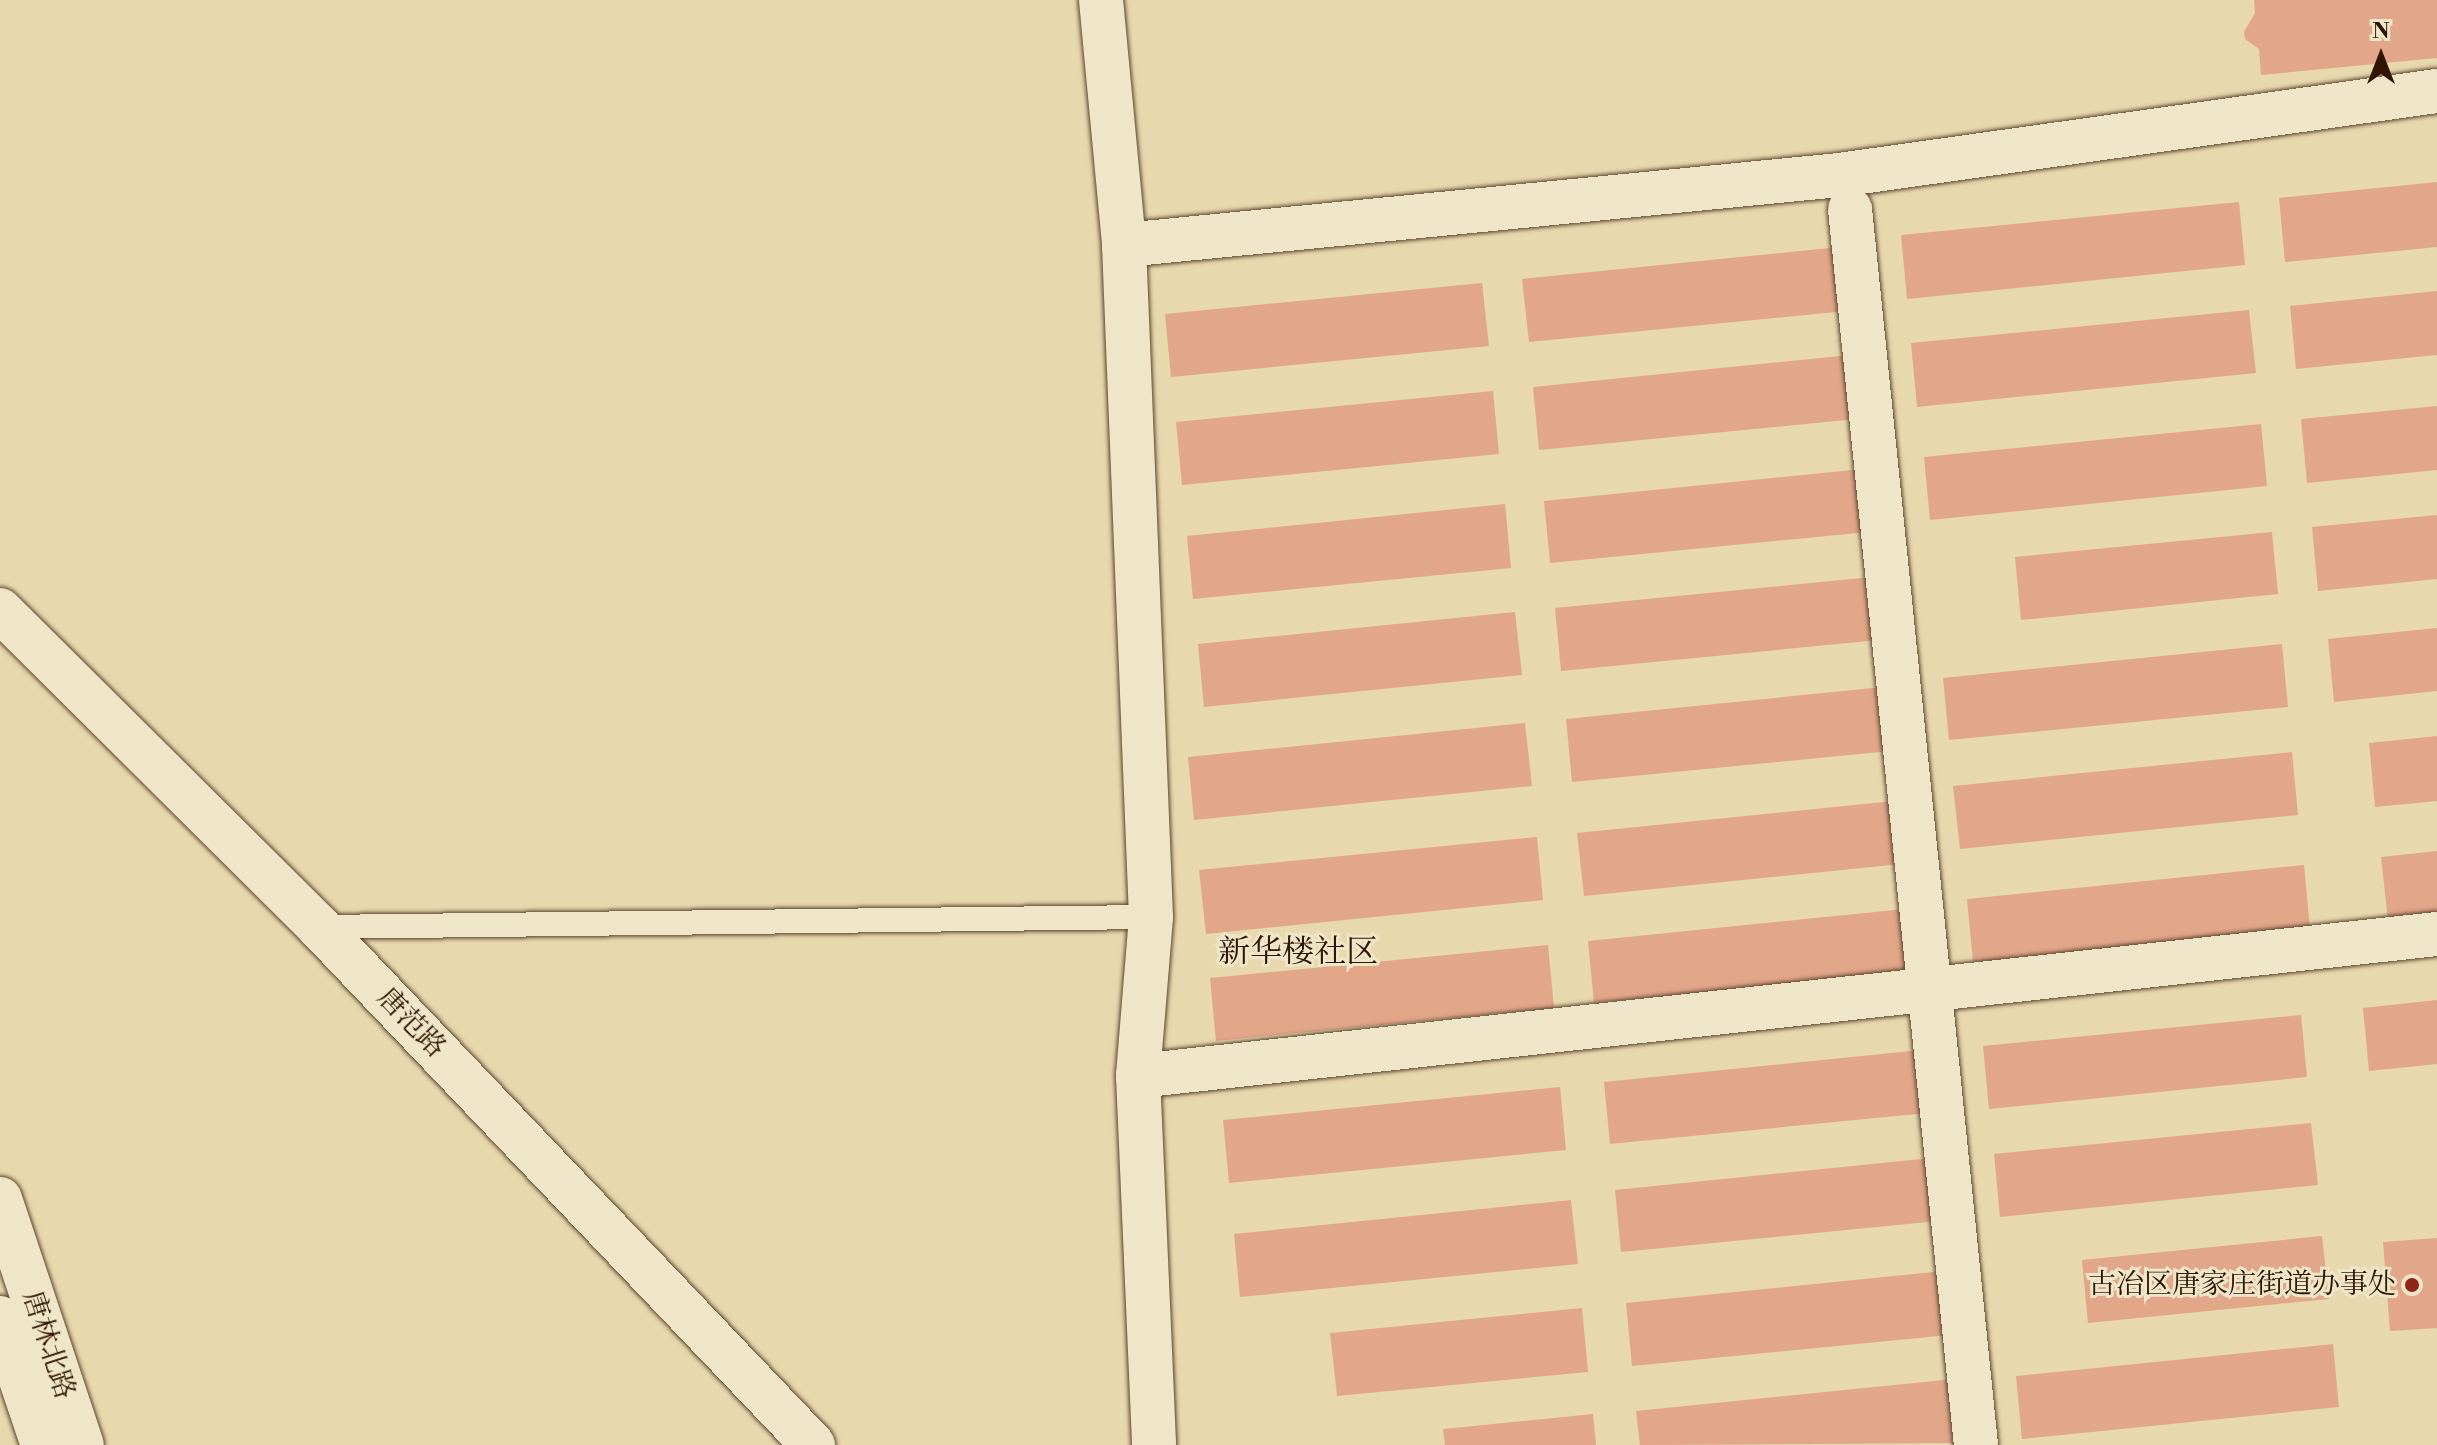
<!DOCTYPE html>
<html>
<head>
<meta charset="utf-8">
<style>
	body { margin:0 }
	#map { position:relative; width:2437px; height:1445px; overflow:hidden; background:#e7d8ae; font-family:"Libre Bodoni","Noto Serif SC",serif }
	div>[style] { position:absolute }
	.building>* { inset:0; background:#e2a689 }
	.roads { filter:drop-shadow(0 0 2px #5d452c) drop-shadow(0 0 2px #5d452c) }
	.service>* { height:24px; margin:-12px; padding:0 12px; transform-origin:12px; border-radius:12px; background:#efe6ca }
	.minor>* { height:44px; margin:-22px; padding:0 22px; transform-origin:22px; border-radius:22px; background:#efe6ca }
	.tertiary>* { height:44px; margin:-22px; padding:0 22px; transform-origin:22px; border-radius:22px; background:#efe6ca }
	.secondary>* { height:44px; margin:-22px; padding:0 22px; transform-origin:22px; border-radius:22px; background:#efe6ca }
	.dots>* { width:22px; height:22px; translate:-50% -50%; box-sizing:border-box; border:4px solid #efe6ca; border-radius:50% }
	span { translate:-50% -50%; white-space:nowrap; text-align:center; line-height:1.15; -webkit-text-stroke:6px #efe6ca; paint-order:stroke }
	.street-label { font-size:28px; color:#2f1400 }
	.poi-label { font-size:28px; color:#2f1400 }
	.right { translate:-100% -50%; text-align:right }
	.quarter-label { font-size:32px; color:#2f1400 }
	.north { position:absolute; left:2341px; top:16px; width:80px; height:80px; -webkit-text-stroke:6px #efe6ca; paint-order:stroke; rotate:0deg; font-size:22px; font-weight:700; line-height:32px; text-align:center; color:#2f1400 }
	.north::after { content:''; display:block; margin:auto; width:28px; height:36px; background:#2f1400; clip-path:polygon(50% 0,100% 100%,50% 72%,0 100%) }
</style>
</head>
<body>
<div id="map">
	<div class="building">
		<div style="clip-path:polygon(2254px 0,2437px 0,2437px 58px,2261px 75px,2259px 49px,2245px 39px,2244px 32px,2255px 13px)"></div>
		<div style="clip-path:polygon(2437px 182px,2437px 247px,2285px 262px,2279px 198px)"></div>
		<div style="clip-path:polygon(2239px 202px,2245px 265px,1907px 299px,1901px 235px)"></div>
		<div style="clip-path:polygon(1839px 247px,1846px 311px,1529px 342px,1522px 279px)"></div>
		<div style="clip-path:polygon(1482px 283px,1489px 346px,1171px 377px,1165px 314px)"></div>
		<div style="clip-path:polygon(2437px 291px,2437px 355px,2296px 369px,2290px 306px)"></div>
		<div style="clip-path:polygon(2249px 310px,2256px 373px,1917px 407px,1911px 343px)"></div>
		<div style="clip-path:polygon(1850px 355px,1856px 419px,1539px 450px,1533px 387px)"></div>
		<div style="clip-path:polygon(1493px 391px,1499px 454px,1182px 485px,1176px 422px)"></div>
		<div style="clip-path:polygon(2437px 406px,2437px 470px,2307px 483px,2301px 419px)"></div>
		<div style="clip-path:polygon(2261px 424px,2267px 486px,1930px 520px,1924px 457px)"></div>
		<div style="clip-path:polygon(1862px 469px,1868px 532px,1550px 563px,1544px 501px)"></div>
		<div style="clip-path:polygon(1505px 504px,1511px 568px,1193px 599px,1187px 536px)"></div>
		<div style="clip-path:polygon(2437px 515px,2437px 579px,2318px 591px,2312px 527px)"></div>
		<div style="clip-path:polygon(2272px 532px,2278px 594px,2021px 620px,2015px 557px)"></div>
		<div style="clip-path:polygon(1872px 577px,1879px 640px,1561px 671px,1555px 608px)"></div>
		<div style="clip-path:polygon(1515px 612px,1522px 675px,1204px 707px,1198px 644px)"></div>
		<div style="clip-path:polygon(2437px 628px,2437px 691px,2334px 702px,2328px 639px)"></div>
		<div style="clip-path:polygon(2282px 644px,2288px 707px,1949px 740px,1943px 678px)"></div>
		<div style="clip-path:polygon(1883px 687px,1890px 751px,1572px 782px,1566px 719px)"></div>
		<div style="clip-path:polygon(1525px 723px,1532px 786px,1194px 820px,1188px 757px)"></div>
		<div style="clip-path:polygon(2437px 736px,2437px 801px,2375px 807px,2369px 743px)"></div>
		<div style="clip-path:polygon(2292px 752px,2298px 815px,1960px 849px,1953px 786px)"></div>
		<div style="clip-path:polygon(1894px 801px,1901px 864px,1584px 896px,1577px 833px)"></div>
		<div style="clip-path:polygon(1537px 837px,1543px 900px,1206px 934px,1199px 870px)"></div>
		<div style="clip-path:polygon(2437px 851px,2437px 915px,2388px 920px,2381px 857px)"></div>
		<div style="clip-path:polygon(2304px 865px,2310px 929px,1973px 962px,1967px 899px)"></div>
		<div style="clip-path:polygon(1905px 909px,1911px 972px,1594px 1003px,1588px 941px)"></div>
		<div style="clip-path:polygon(1548px 945px,1554px 1008px,1216px 1041px,1210px 978px)"></div>
		<div style="clip-path:polygon(2437px 1000px,2437px 1064px,2369px 1071px,2363px 1008px)"></div>
		<div style="clip-path:polygon(2301px 1015px,2307px 1077px,1989px 1109px,1983px 1046px)"></div>
		<div style="clip-path:polygon(1921px 1050px,1927px 1113px,1610px 1144px,1604px 1082px)"></div>
		<div style="clip-path:polygon(1560px 1087px,1566px 1150px,1229px 1183px,1223px 1120px)"></div>
		<div style="clip-path:polygon(2311px 1123px,2318px 1185px,2000px 1217px,1994px 1154px)"></div>
		<div style="clip-path:polygon(1931px 1158px,1938px 1221px,1621px 1252px,1615px 1190px)"></div>
		<div style="clip-path:polygon(1571px 1200px,1578px 1264px,1240px 1297px,1234px 1234px)"></div>
		<div style="clip-path:polygon(2322px 1236px,2329px 1299px,2088px 1323px,2082px 1260px)"></div>
		<div style="clip-path:polygon(2437px 1238px,2437px 1328px,2390px 1331px,2383px 1242px)"></div>
		<div style="clip-path:polygon(1943px 1271px,1949px 1335px,1632px 1366px,1626px 1303px)"></div>
		<div style="clip-path:polygon(1582px 1308px,1588px 1372px,1337px 1396px,1330px 1333px)"></div>
		<div style="clip-path:polygon(2333px 1344px,2339px 1407px,2022px 1439px,2016px 1376px)"></div>
		<div style="clip-path:polygon(1954px 1379px,1960px 1443px,1640px 1445px,1636px 1411px)"></div>
		<div style="clip-path:polygon(1593px 1414px,1596px 1445px,1445px 1445px,1443px 1429px)"></div>
	</div>
	<div class="roads">
		<div class="service">
			<div style="left:319px;top:927px;width:832px;rotate:-0.69deg"></div>
		</div>
		<div class="minor">
			<div style="left:1101px;top:0;width:246px;rotate:84.6deg"></div>
			<div style="left:1124px;top:245px;width:673px;rotate:87.7deg"></div>
			<div style="left:1151px;top:917px;width:160px;rotate:94.7deg"></div>
			<div style="left:1138px;top:1076px;width:369px;rotate:87.5deg"></div>
			<div style="left:1850px;top:209px;width:1242px;rotate:84.18deg"></div>
			<div style="left:1124px;top:245px;width:718px;rotate:-5.59deg"></div>
			<div style="left:1839px;top:175px;width:604px;rotate:-8deg"></div>
			<div style="left:1138px;top:1076px;width:1307px;rotate:-6.24deg"></div>
		</div>
		<div class="tertiary">
			<div style="left:0;top:610px;width:450px;rotate:44.8deg"></div>
			<div style="left:319px;top:927px;width:716px;rotate:46.36deg"></div>
		</div>
		<div class="secondary">
			<div style="left:0;top:1199px;width:259px;rotate:71.6deg"></div>
			<div style="left:0;top:1318px;width:134px;rotate:71.3deg"></div>
		</div>
	</div>
	<div class="dots">
		<div style="left:2412px;top:1285px;background:#8f2418"></div>
	</div>
	<div class="street-label">
		<span style="left:411px;top:1023px;rotate:46deg">唐范路</span>
		<span style="left:48px;top:1345px;rotate:72deg">唐林北路</span>
	</div>
	<div class="poi-label">
		<span class="right" style="left:2396px;top:1285px">古冶区唐家庄街道办事处</span>
	</div>
	<div class="quarter-label">
		<span style="left:1298px;top:952px">新华楼社区</span>
	</div>
	<div class="north">N</div>
</div>
</body>
</html>
